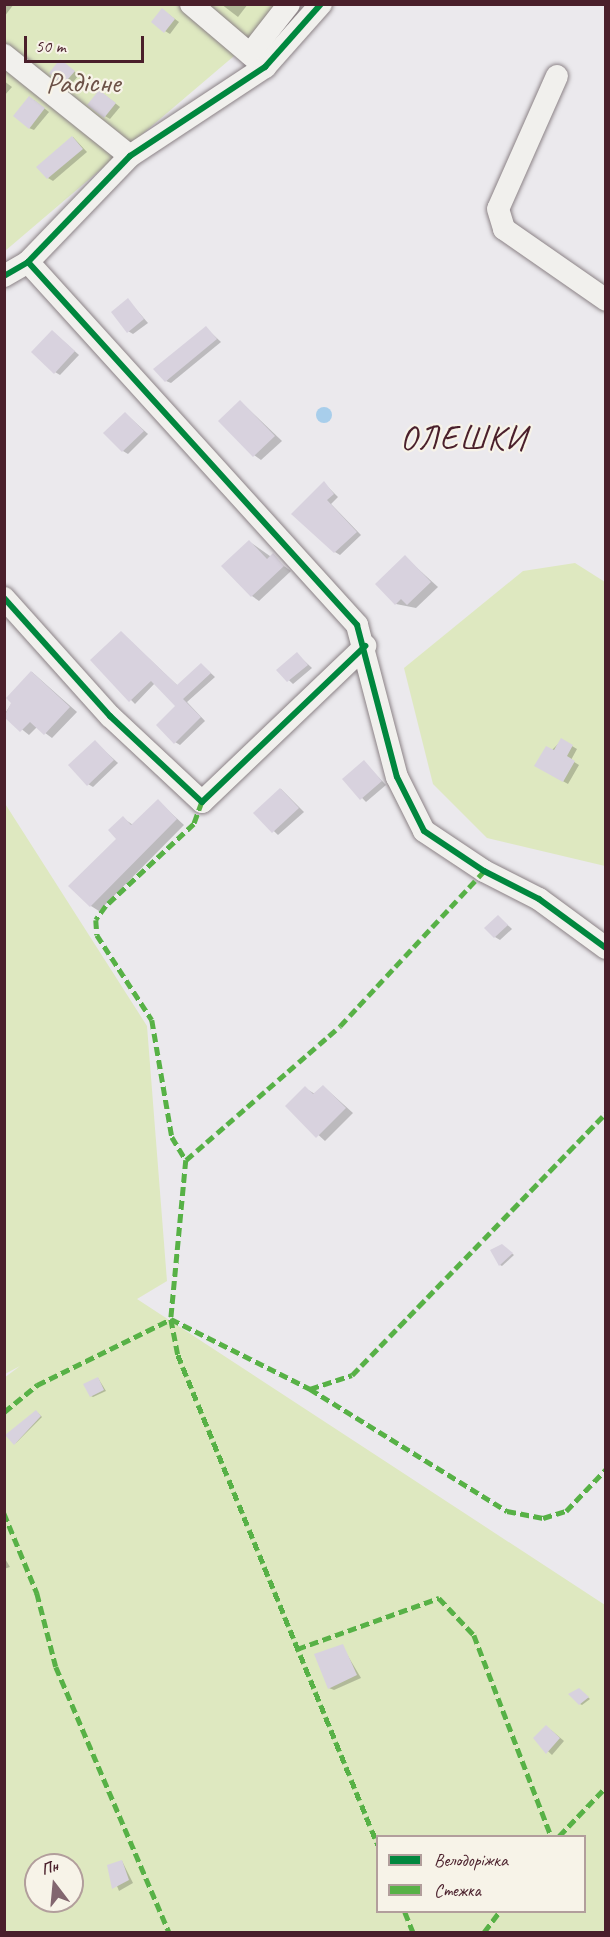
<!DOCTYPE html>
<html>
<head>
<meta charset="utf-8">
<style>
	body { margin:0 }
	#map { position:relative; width:610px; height:1937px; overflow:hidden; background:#ebe9ed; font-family:Caveat,sans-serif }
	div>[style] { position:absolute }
	.green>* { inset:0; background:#dee8c0 }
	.water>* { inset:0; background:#a8ceeb }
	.round { border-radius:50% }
	.shadow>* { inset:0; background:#0003 }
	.building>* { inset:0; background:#d8d2de }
	.roads { filter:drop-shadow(0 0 2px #8b8286) drop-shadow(0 0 2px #8b8286) }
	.minor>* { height:22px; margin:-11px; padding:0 11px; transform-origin:11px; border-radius:11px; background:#f1f0ed }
	.quiet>* { height:4.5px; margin-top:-2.25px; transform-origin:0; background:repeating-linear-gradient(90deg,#57b146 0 9px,transparent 0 13.5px) }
	.cycleway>* { height:6px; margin:-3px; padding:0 3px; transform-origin:3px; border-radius:3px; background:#00873e }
	span { translate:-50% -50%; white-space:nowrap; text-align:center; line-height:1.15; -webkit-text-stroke:4.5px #f7f3e8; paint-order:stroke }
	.park-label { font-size:30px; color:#6c5147 }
	.quarter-label { font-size:33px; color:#4a1f2b; letter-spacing:1.5px }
	.frame { position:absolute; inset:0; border:6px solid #4a1f2b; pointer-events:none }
	.legend { position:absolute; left:376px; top:1835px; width:210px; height:78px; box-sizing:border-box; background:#f7f3e8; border:2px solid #b29e9c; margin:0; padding:8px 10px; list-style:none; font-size:18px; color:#4a1f2b }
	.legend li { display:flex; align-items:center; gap:12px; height:30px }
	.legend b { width:30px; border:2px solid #b29e9c }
	.north { position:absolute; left:24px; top:1853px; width:60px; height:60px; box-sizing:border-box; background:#f7f3e8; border:2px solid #b29e9c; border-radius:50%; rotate:344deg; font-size:16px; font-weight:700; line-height:24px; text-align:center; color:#4a1f2b }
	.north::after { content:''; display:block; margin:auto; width:21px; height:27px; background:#82666f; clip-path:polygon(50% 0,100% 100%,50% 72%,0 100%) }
	.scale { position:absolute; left:24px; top:36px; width:120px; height:27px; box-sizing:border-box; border:3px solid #4a1f2b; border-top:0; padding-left:8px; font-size:18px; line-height:21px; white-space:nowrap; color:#4a1f2b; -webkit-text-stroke:4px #f7f3e8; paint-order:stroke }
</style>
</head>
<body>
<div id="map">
	<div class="green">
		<div style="clip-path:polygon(5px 5px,294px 5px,5px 251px)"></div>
		<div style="clip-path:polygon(575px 563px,605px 582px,605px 866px,487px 838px,433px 784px,404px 668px,523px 571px)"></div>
		<div style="clip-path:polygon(evenodd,4px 802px,147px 1026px,167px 1281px,137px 1299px,605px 1605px,605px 1932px,5px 1932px,4px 1378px,20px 1366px,5px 1374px,4px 802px,378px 1836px,584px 1836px,584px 1912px,378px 1912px,378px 1836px,4px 802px,36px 1865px,72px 1865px,72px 1901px,36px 1901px,36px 1865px)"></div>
	</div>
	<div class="water">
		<div class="round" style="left:316px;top:407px;width:16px;height:16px"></div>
	</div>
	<div class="shadow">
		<div style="clip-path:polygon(4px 4px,14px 4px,4px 17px)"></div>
		<div style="clip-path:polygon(221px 4px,248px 4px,238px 17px)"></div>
		<div style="clip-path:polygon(167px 13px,179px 22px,170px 34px,165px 31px)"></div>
		<div style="clip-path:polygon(65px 64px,79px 75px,69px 87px,51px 73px)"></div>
		<div style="clip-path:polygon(4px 81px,12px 87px,4px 96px)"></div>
		<div style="clip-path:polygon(105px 95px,120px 107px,110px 119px,105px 116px)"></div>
		<div style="clip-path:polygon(34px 100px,49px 112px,34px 130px,29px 128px)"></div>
		<div style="clip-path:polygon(73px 137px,87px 152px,53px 181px,48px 178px)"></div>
		<div style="clip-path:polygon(128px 300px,148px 323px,133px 334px,128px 331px)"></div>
		<div style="clip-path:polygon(206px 328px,221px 342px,171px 383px,166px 381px)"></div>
		<div style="clip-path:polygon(52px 331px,79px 355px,60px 375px,55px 372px)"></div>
		<div style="clip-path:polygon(241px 402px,282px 441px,261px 460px,254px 455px)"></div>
		<div style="clip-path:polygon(126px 414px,148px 434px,128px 454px,123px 451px)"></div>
		<div style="clip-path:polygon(324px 483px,338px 497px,331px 504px,361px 535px,340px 555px,335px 552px)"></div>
		<div style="clip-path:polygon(250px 542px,291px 571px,259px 601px,252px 596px)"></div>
		<div style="clip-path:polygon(405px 557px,438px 587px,416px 608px,396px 604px)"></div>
		<div style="clip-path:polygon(122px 633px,178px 686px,201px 664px,215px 677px,187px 702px,205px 721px,180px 745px,175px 742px,177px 706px,155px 683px,135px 704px,92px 660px)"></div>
		<div style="clip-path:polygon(297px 654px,312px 668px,293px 684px,278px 670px)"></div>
		<div style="clip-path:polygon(32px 672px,77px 712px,52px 738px,37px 727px,29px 735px,4px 715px)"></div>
		<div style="clip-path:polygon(562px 740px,577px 749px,571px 760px,579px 765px,568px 784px,536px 766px)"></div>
		<div style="clip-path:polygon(95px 742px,118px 763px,93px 787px,88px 784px)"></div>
		<div style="clip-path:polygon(364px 762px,386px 785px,366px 802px,344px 779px)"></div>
		<div style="clip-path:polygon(281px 789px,304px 812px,278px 835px,255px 813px)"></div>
		<div style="clip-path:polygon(158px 801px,184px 825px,99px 911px,91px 906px,70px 886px,118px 839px,123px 818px,133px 825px)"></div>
		<div style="clip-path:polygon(499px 917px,512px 929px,500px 940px,495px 937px)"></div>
		<div style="clip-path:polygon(323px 1086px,353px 1113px,325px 1141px,287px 1106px,305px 1088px,315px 1094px)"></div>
		<div style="clip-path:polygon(504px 1247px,514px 1255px,502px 1266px,500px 1265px)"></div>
		<div style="clip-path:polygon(98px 1378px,106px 1391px,93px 1397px,91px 1396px)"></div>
		<div style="clip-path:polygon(38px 1413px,42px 1417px,15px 1444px)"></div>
		<div style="clip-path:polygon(4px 1557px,10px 1567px,4px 1569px)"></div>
		<div style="clip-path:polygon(342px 1646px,361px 1678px,334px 1690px,329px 1688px)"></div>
		<div style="clip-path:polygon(581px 1691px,590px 1699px,582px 1705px,580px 1704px)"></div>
		<div style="clip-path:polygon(551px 1730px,564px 1741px,552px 1755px,535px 1739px)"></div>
		<div style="clip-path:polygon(122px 1861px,133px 1883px,119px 1891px,109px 1866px)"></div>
	</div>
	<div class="building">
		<div style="clip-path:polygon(162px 8px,175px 19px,164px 33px,151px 22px)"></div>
		<div style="clip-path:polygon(60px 59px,75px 71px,63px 85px,49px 73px)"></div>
		<div style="clip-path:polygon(99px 90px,116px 103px,104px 118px,87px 105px)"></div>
		<div style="clip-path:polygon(29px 96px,45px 108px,29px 129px,13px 116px)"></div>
		<div style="clip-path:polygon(72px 136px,83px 149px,47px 179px,36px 167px)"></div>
		<div style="clip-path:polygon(128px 298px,144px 319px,127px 333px,111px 312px)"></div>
		<div style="clip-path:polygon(206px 326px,217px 339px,165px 382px,153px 369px)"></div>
		<div style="clip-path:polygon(52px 330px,75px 351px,54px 374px,31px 352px)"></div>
		<div style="clip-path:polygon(240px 400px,275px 436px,253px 457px,218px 421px)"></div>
		<div style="clip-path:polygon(125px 412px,144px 431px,122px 452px,103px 433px)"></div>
		<div style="clip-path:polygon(324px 481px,334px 494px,327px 500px,357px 532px,334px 553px,291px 514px)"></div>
		<div style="clip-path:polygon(249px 540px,267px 559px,273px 553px,284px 566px,251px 597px,221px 566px)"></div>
		<div style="clip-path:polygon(405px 555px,431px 582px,407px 605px,401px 599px,395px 605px,375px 584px)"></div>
		<div style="clip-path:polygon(121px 631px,177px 685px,201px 663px,211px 673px,183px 699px,201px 717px,174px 744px,156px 725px,175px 706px,151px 681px,129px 702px,90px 660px)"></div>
		<div style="clip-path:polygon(297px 652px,308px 665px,287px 682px,276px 670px)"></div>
		<div style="clip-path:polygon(31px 671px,70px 707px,44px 735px,30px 722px,20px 732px,4px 717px,11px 703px,6px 698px)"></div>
		<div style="clip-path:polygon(561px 738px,573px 745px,567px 756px,575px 761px,563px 782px,534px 766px,546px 746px,554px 750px)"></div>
		<div style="clip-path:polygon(95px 740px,114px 760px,87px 786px,68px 765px)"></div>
		<div style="clip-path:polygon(364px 760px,382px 781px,360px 800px,342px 779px)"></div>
		<div style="clip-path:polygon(280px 788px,299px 808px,272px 833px,253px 813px)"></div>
		<div style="clip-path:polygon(158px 799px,177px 819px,90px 907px,68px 886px,116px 839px,108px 830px,123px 816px,131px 825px)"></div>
		<div style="clip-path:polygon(498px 915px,508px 925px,494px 938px,484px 928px)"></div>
		<div style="clip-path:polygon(323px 1085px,346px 1108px,316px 1138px,285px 1106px,305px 1086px,313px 1094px)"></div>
		<div style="clip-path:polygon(502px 1244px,513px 1253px,499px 1266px,490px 1250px)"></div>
		<div style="clip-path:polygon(98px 1377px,104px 1390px,90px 1397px,83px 1384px)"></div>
		<div style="clip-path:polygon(36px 1410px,41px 1416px,14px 1445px,5px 1435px)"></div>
		<div style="clip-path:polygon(343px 1644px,357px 1675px,328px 1689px,314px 1654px)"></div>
		<div style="clip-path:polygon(579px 1688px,589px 1697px,579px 1705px,568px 1694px)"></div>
		<div style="clip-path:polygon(546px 1725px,560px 1738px,546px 1754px,533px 1738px)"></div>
		<div style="clip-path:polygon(122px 1860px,129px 1880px,112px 1889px,107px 1865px)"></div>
	</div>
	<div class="roads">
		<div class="minor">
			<div style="left:191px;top:4px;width:97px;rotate:40.4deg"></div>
			<div style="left:250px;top:54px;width:63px;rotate:-52deg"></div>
			<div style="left:4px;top:55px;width:161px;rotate:38.7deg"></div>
			<div style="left:557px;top:76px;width:145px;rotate:113.9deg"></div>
			<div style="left:498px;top:209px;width:21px;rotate:73deg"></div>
			<div style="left:504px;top:229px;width:124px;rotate:34.8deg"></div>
			<div style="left:28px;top:262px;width:490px;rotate:47.8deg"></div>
			<div style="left:357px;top:625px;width:157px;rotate:75.3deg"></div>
			<div style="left:397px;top:777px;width:60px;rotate:63.4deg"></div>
			<div style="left:424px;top:831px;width:72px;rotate:33.7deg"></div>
			<div style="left:484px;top:871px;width:62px;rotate:27deg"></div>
			<div style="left:539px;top:899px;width:83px;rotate:36.2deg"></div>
			<div style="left:4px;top:276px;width:28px;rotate:-30deg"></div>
			<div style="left:28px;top:262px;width:147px;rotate:-46.1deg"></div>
			<div style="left:130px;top:156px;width:162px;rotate:-33.4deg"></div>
			<div style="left:265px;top:67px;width:84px;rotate:-48.4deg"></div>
			<div style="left:4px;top:598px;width:159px;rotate:48.1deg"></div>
			<div style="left:110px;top:716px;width:126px;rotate:43.1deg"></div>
			<div style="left:202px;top:802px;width:226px;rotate:-43.7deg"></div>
		</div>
	</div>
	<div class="quiet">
		<div style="left:202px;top:802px;width:23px;rotate:110deg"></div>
		<div style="left:194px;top:824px;width:120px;rotate:137deg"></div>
		<div style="left:106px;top:906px;width:17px;rotate:126deg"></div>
		<div style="left:96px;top:920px;width:15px;rotate:86deg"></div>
		<div style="left:97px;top:935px;width:101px;rotate:57.1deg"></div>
		<div style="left:152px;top:1020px;width:119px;rotate:80.3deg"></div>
		<div style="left:172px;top:1137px;width:27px;rotate:59deg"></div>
		<div style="left:186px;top:1160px;width:160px;rotate:95.4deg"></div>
		<div style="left:171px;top:1319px;width:37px;rotate:79deg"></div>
		<div style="left:178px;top:1355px;width:529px;rotate:67.8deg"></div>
		<div style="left:186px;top:1160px;width:204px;rotate:-41deg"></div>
		<div style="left:340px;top:1026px;width:212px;rotate:-47.1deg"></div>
		<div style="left:310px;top:1389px;width:232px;rotate:31.8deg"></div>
		<div style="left:507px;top:1511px;width:37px;rotate:11deg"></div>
		<div style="left:543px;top:1518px;width:24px;rotate:-17deg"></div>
		<div style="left:566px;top:1511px;width:58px;rotate:-46.4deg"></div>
		<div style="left:4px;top:1412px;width:43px;rotate:-39.3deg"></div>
		<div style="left:37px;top:1385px;width:149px;rotate:-26.2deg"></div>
		<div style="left:171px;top:1319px;width:156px;rotate:26.7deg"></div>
		<div style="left:310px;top:1389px;width:44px;rotate:-18.4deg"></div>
		<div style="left:352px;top:1375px;width:365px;rotate:-45.9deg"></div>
		<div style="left:4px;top:1513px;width:87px;rotate:67.6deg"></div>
		<div style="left:37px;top:1593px;width:76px;rotate:75.6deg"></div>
		<div style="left:56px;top:1667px;width:288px;rotate:66.9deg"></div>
		<div style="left:297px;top:1649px;width:151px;rotate:-19.8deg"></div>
		<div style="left:439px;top:1598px;width:51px;rotate:46.6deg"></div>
		<div style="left:474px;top:1635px;width:215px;rotate:69deg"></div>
		<div style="left:559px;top:1836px;width:68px;rotate:-46.2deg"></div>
		<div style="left:405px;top:1912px;width:22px;rotate:68deg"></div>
		<div style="left:484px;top:1932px;width:25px;rotate:-53deg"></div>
	</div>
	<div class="cycleway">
		<div style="left:28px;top:262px;width:490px;rotate:47.8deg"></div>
		<div style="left:357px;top:625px;width:157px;rotate:75.3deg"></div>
		<div style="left:397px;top:777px;width:60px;rotate:63.4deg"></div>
		<div style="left:424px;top:831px;width:72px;rotate:33.7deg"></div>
		<div style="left:484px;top:871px;width:62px;rotate:27deg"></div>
		<div style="left:539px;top:899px;width:83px;rotate:36.2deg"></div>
		<div style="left:4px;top:276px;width:28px;rotate:-30deg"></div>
		<div style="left:28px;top:262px;width:147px;rotate:-46.1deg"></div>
		<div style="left:130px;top:156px;width:162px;rotate:-33.4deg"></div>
		<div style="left:265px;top:67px;width:84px;rotate:-48.4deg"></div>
		<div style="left:4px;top:598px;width:159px;rotate:48.1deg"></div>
		<div style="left:110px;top:716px;width:126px;rotate:43.1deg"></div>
		<div style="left:202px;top:802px;width:226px;rotate:-43.7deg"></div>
	</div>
	<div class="park-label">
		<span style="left:83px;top:82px">Радісне</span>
	</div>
	<div class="quarter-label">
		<span style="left:464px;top:439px">ОЛЕШКИ</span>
	</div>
	<div class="frame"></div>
	<ul class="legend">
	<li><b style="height:8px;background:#00873e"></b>Велодоріжка</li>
	<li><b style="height:8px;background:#57b146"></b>Стежка</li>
	</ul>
	<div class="north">Пн</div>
	<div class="scale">50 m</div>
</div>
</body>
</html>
